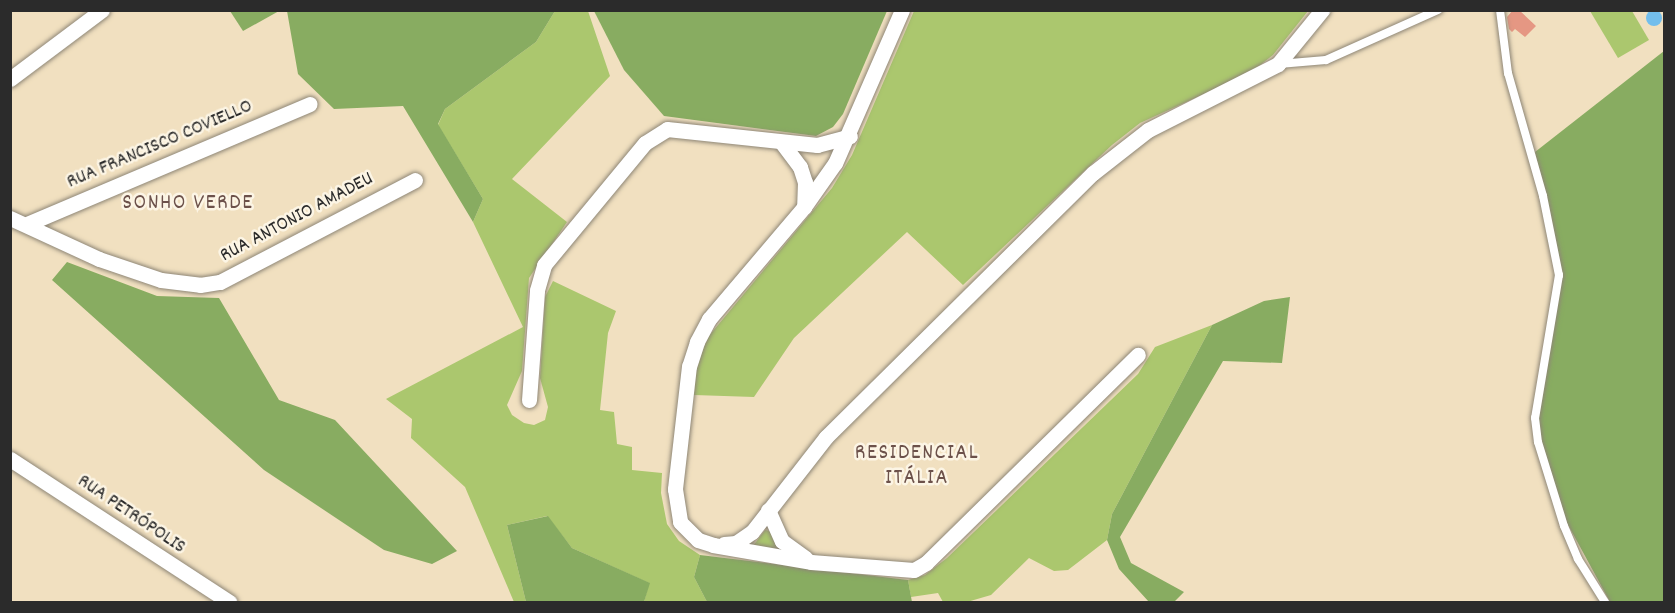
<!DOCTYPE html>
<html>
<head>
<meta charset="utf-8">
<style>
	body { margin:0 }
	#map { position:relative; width:1675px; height:613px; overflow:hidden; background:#f1e0c0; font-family:Dekko,sans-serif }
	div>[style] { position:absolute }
	.green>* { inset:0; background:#abc76e }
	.forest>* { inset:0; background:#88ac61 }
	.water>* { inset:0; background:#73beec }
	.round { border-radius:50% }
	.building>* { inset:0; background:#e59783 }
	.roads { filter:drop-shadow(0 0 2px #8e8676) drop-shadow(0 0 2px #8e8676) }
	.lane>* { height:8px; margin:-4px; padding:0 4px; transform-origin:4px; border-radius:4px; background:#fff }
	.street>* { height:15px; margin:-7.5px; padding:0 7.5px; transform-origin:7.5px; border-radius:7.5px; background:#fff }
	span { translate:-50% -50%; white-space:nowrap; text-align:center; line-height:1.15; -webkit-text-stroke:5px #fcf5e5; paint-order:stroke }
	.street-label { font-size:20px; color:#2b2b2b }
	.quarter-label { font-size:22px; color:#6c514a; letter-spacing:1.5px }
	.frame { position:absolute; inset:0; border:12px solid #2b2b2b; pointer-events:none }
</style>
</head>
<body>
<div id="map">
	<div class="green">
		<div style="clip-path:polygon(555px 11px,588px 11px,610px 76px,512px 179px,567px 222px,529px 278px,522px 371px,507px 405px,512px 415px,524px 423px,534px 425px,545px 420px,548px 407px,540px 378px,545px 297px,553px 281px,616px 311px,608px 333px,600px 410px,614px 412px,617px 444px,632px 447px,632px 470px,662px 473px,661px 493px,667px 524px,679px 541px,700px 555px,694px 577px,707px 602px,644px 602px,649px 583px,572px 548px,547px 516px,507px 525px,526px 602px,514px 602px,465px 487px,411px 438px,412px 419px,386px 399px,523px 327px,473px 222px,483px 199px,438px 125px,445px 109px,536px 42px)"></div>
		<div style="clip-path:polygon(914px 11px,1308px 11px,1273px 55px,1250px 73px,1140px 123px,1112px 145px,963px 285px,907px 232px,794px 338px,754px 397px,694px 395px,696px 367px,708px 337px,832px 188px,852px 155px)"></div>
		<div style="clip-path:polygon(1590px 11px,1632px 11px,1649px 40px,1618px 58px)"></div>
		<div style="clip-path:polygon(1212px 325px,1112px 514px,1107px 540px,1068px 570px,1054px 571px,1029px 558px,991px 595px,967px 602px,943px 602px,938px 593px,911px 597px,908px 580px,925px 575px,947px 558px,1138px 374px,1155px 347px)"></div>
		<div style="clip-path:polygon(765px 530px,770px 531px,783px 551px,753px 546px)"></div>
	</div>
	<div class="forest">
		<div style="clip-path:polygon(230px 11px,279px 11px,243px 31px)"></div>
		<div style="clip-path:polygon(287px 11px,555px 11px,536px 42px,445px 109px,438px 124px,483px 199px,473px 222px,403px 106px,334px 109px,298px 74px)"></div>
		<div style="clip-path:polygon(594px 11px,887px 11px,843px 114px,833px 127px,816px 136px,664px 116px,624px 70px)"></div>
		<div style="clip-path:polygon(1664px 51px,1664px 602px,1610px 602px,1566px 521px,1540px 441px,1538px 418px,1561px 275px,1535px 152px)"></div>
		<div style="clip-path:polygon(67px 262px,157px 296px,219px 298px,279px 400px,335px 420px,457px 551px,432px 564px,384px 550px,264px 470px,52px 280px)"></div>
		<div style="clip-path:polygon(1290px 297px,1282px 363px,1223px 361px,1120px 537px,1131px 563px,1184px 592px,1174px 602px,1149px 602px,1119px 569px,1107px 540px,1112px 514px,1212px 325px,1264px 301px)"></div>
		<div style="clip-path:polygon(548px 516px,572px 548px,650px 583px,644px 602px,526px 602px,507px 525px)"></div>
		<div style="clip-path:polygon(700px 555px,908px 580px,912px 602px,707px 602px,694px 577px)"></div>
	</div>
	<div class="water">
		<div class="round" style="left:1646px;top:10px;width:16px;height:16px"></div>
	</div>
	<div class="building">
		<div style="clip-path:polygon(1513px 10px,1519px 10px,1536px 26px,1525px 37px,1515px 29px,1512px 32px,1509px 29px,1507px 17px)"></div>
	</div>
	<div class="roads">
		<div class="lane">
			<div style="left:1500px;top:10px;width:64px;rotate:82.8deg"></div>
			<div style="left:1508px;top:73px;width:128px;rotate:74.1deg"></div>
			<div style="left:1543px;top:196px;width:81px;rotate:78.6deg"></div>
			<div style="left:1559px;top:275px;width:145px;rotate:99.5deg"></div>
			<div style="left:1535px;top:418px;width:24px;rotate:83deg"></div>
			<div style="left:1538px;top:442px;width:88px;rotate:72.8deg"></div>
			<div style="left:1564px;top:526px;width:36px;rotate:67deg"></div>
			<div style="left:1578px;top:559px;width:51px;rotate:57.9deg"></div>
			<div style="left:1279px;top:64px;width:47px;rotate:-4.9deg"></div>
			<div style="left:1326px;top:60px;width:123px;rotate:-24.1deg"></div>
		</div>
		<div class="street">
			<div style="left:902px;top:10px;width:167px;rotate:113.6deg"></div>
			<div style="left:835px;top:163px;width:54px;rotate:125.2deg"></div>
			<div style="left:804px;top:207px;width:147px;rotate:130.3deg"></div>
			<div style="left:709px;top:319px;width:26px;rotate:118deg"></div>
			<div style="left:697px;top:342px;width:25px;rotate:108deg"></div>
			<div style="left:689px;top:366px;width:124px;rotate:96.5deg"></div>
			<div style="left:675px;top:489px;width:33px;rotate:81deg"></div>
			<div style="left:680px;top:522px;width:25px;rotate:45deg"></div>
			<div style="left:698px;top:540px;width:16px;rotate:18deg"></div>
			<div style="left:713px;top:545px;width:99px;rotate:9.8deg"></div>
			<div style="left:811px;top:562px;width:103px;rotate:4.4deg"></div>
			<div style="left:914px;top:570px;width:14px;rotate:-30deg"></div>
			<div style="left:926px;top:563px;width:297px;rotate:-44.5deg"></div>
			<div style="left:10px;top:79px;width:115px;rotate:-36.9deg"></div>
			<div style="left:782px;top:143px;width:30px;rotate:53deg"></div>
			<div style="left:800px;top:167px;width:16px;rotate:72deg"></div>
			<div style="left:805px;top:182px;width:25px;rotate:92deg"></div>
			<div style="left:10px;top:218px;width:98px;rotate:24.7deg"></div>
			<div style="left:99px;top:259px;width:65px;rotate:18.7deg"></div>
			<div style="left:161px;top:280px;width:39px;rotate:7deg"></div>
			<div style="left:200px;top:285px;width:20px;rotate:-9deg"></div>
			<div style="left:220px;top:282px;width:220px;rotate:-27.6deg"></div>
			<div style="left:27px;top:224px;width:307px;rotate:-23deg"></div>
			<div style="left:529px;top:400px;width:110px;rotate:-85.8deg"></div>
			<div style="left:537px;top:290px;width:26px;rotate:-74deg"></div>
			<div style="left:544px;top:265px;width:158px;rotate:-50.4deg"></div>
			<div style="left:645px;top:143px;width:26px;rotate:-32deg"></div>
			<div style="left:667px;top:129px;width:151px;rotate:6.1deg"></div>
			<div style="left:817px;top:145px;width:34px;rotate:-15deg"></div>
			<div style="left:10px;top:459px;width:262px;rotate:33.1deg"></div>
			<div style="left:768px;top:510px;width:34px;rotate:66deg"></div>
			<div style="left:782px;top:541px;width:29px;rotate:36deg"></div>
			<div style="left:724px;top:544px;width:12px;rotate:-5deg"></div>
			<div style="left:736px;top:543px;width:19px;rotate:-35deg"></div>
			<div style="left:752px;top:532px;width:120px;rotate:-52.1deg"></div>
			<div style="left:826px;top:437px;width:375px;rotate:-44.7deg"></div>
			<div style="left:1093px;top:173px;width:70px;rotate:-38deg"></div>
			<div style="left:1148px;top:130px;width:146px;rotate:-26.9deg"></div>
			<div style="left:1278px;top:64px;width:70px;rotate:-50.8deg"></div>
		</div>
	</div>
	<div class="street-label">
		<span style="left:160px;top:145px;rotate:-23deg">RUA FRANCISCO COVIELLO</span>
		<span style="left:297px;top:218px;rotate:-28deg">RUA ANTONIO AMADEU</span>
		<span style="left:131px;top:515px;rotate:34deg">RUA PETRÓPOLIS</span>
	</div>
	<div class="quarter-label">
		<span style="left:188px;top:204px">SONHO VERDE</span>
		<span style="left:917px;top:466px">RESIDENCIAL<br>ITÁLIA</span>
	</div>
	<div class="frame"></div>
</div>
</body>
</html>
